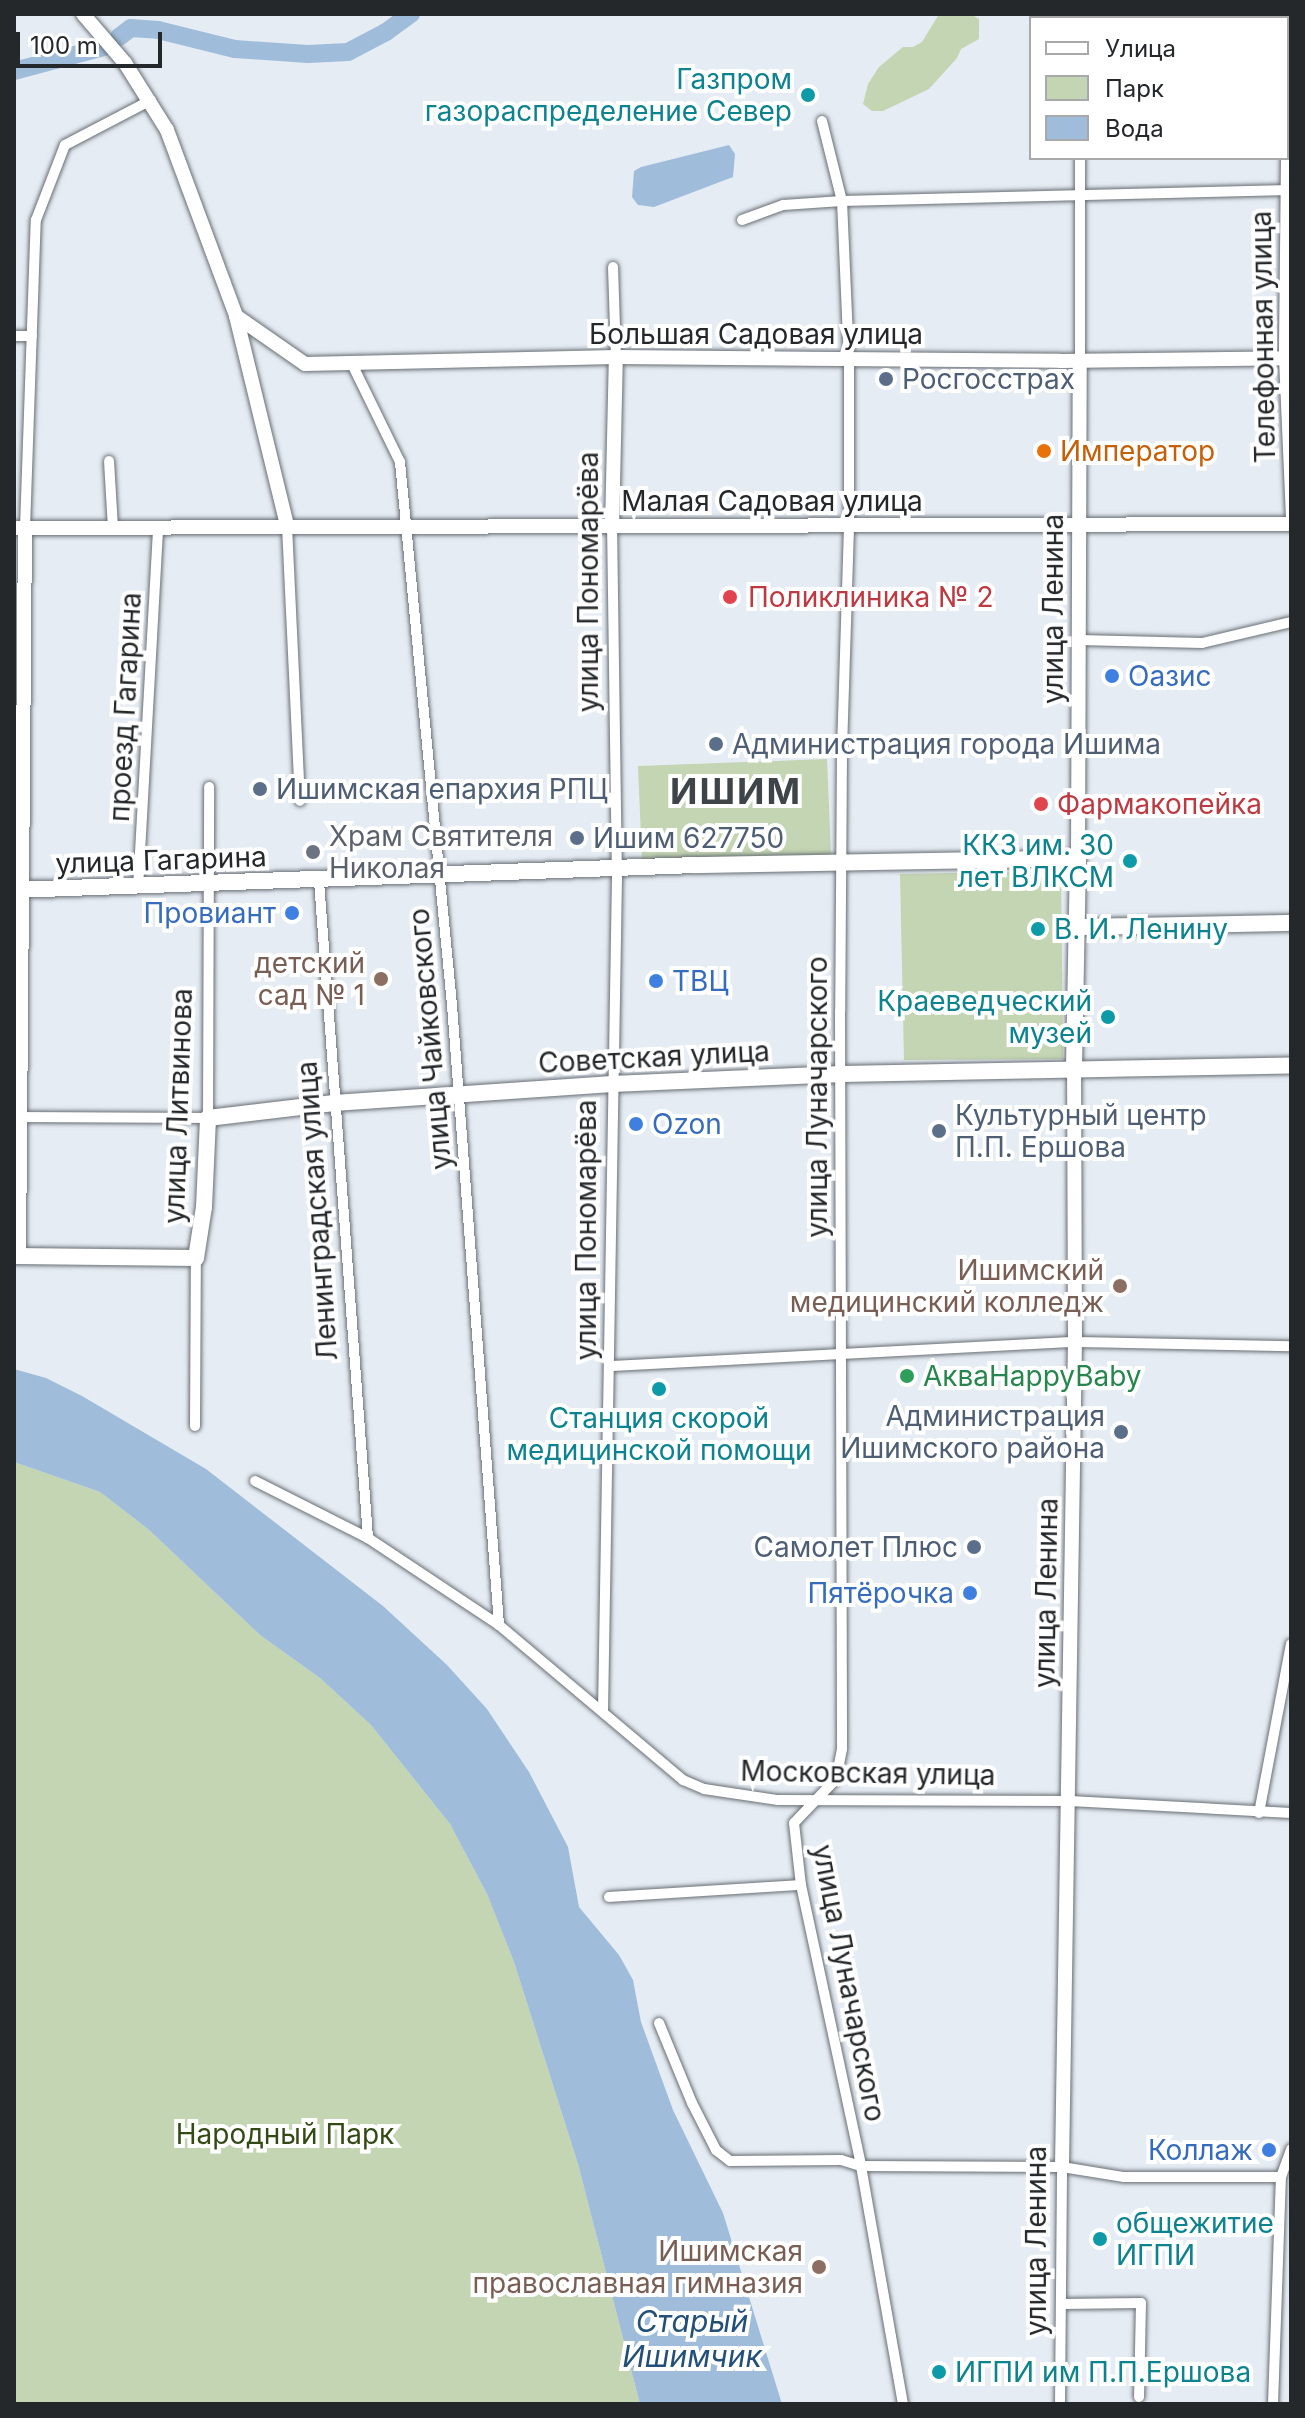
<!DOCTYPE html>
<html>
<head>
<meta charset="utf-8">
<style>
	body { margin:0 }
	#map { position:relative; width:1305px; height:2418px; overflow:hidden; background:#e6ecf3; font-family:Inter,sans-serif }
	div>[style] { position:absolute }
	.green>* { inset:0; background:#c3d5b2 }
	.water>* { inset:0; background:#9fbddb }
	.river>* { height:18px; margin:-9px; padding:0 9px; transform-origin:9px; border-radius:9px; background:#9fbddb }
	.roads { filter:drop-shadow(0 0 2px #686e74) drop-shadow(0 0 2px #686e74) }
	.street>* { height:10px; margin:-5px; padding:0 5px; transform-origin:5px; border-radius:5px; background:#fff }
	.secondary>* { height:14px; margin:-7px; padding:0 7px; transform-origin:7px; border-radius:7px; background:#fff }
	.primary>* { height:16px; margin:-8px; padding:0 8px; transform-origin:8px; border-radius:8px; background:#fff }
	.dots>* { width:22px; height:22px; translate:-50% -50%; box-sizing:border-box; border:4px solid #fff; border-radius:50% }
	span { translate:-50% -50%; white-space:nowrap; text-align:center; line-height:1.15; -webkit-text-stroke:8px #fff; paint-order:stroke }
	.culture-label { font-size:28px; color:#0d838f }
	.right { translate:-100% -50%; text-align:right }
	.left { translate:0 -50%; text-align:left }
	.street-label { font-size:28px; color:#25282a }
	.service-label { font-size:28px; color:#4e5e75 }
	.food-label { font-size:28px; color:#c56008 }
	.health-label { font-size:28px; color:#be3a42 }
	.shop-label { font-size:28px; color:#366cbe }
	.worship-label { font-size:28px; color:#5b616d }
	.education-label { font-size:28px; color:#785e54 }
	.leisure-label { font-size:28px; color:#27864d }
	.park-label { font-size:28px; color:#334a14 }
	.water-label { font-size:30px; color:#235078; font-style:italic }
	.district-label { font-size:36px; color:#3f4449; font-weight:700; letter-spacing:2px }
	.frame { position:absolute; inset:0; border:16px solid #25282a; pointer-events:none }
	.legend { position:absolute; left:1029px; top:16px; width:260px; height:144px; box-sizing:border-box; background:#fff; border:2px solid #a8a9aa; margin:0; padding:10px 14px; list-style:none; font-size:24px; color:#25282a }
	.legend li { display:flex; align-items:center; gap:16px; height:40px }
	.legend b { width:40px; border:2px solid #a8a9aa }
	.scale { position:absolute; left:16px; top:32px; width:146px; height:36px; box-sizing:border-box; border:4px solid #25282a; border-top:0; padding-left:10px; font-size:24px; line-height:28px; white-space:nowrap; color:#25282a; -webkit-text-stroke:6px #fff; paint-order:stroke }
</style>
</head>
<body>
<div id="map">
	<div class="green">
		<div style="clip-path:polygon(939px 14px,970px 14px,979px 19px,979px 39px,961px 49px,957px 58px,929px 89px,883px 111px,872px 111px,863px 104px,868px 84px,879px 67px,903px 47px,913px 47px,922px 42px)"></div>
		<div style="clip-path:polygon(827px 759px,831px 855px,642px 861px,638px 766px)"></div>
		<div style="clip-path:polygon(1061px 871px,1063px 1059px,904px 1060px,900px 874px)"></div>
		<div style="clip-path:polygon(14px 1462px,100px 1492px,148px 1529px,260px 1635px,320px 1678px,371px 1725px,450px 1824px,487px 1894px,514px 1962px,578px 2164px,640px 2404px,14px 2404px)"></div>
	</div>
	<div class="water">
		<div style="clip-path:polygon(729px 145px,735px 154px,733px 177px,654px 207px,638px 205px,632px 197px,634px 171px,641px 167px)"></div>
		<div style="clip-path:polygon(14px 1369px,46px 1378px,82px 1396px,206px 1469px,383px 1606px,447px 1665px,487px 1709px,529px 1772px,568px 1847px,579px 1907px,619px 1955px,633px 1980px,641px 2022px,673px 2110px,723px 2213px,782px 2404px,640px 2404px,578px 2164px,514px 1962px,487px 1894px,450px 1824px,371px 1725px,320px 1678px,260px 1635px,148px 1529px,100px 1492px,14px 1462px)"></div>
	</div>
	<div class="river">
		<div style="left:119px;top:37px;width:15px;rotate:-37deg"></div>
		<div style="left:131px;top:28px;width:27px;rotate:4deg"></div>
		<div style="left:158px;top:30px;width:79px;rotate:13.9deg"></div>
		<div style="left:235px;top:49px;width:73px;rotate:3.9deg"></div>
		<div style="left:308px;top:54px;width:40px;rotate:-2.9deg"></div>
		<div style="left:348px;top:52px;width:43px;rotate:-27.8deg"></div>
		<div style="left:386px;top:32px;width:31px;rotate:-36deg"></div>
		<div style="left:14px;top:71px;width:93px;rotate:-14.9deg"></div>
	</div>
	<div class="roads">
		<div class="street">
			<div style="left:1082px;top:18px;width:4px;rotate:-90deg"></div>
			<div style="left:1287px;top:87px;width:38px;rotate:90deg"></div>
			<div style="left:822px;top:121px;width:82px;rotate:76deg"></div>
			<div style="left:842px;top:201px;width:449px;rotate:-1.4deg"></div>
			<div style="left:1080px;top:158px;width:203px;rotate:90deg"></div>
			<div style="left:1286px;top:158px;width:200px;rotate:90.6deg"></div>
			<div style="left:1284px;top:358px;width:158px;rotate:87.5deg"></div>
			<div style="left:742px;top:220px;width:44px;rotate:-20.1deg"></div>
			<div style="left:783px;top:205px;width:59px;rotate:-3.9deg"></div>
			<div style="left:842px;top:201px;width:160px;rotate:87.5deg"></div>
			<div style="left:849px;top:361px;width:166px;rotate:90deg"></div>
			<div style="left:849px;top:527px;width:226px;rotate:91.8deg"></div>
			<div style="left:842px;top:753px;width:258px;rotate:90.4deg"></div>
			<div style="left:840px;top:1011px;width:738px;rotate:89.84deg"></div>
			<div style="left:842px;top:1749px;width:31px;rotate:101deg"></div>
			<div style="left:836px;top:1779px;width:61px;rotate:133.7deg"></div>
			<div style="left:794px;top:1823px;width:62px;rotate:83.6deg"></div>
			<div style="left:801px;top:1885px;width:287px;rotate:77.9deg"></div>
			<div style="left:861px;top:2166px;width:242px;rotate:80deg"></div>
			<div style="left:613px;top:267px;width:90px;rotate:88.1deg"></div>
			<div style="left:14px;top:336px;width:18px"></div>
			<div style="left:352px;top:364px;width:109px;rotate:63.9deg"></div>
			<div style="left:400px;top:462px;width:545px;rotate:84.53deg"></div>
			<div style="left:452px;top:1005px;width:622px;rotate:85.66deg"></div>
			<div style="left:109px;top:461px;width:67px;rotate:86.6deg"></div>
			<div style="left:287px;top:526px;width:275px;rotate:87.3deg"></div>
			<div style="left:25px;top:528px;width:308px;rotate:-88deg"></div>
			<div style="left:36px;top:220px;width:80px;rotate:-68.9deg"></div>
			<div style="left:65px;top:145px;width:97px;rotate:-27.6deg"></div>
			<div style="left:1079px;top:640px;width:123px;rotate:1.4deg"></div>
			<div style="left:1202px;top:643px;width:91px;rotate:-13.3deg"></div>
			<div style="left:319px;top:881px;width:659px;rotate:85.73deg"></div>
			<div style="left:138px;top:888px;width:360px;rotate:-86.8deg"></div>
			<div style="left:21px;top:1117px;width:187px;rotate:0.3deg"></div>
			<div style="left:208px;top:1118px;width:331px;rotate:-89.8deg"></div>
			<div style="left:612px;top:1366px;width:464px;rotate:-3deg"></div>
			<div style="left:1075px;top:1342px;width:216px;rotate:1.1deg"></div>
			<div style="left:195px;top:1426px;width:168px;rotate:-89.7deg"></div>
			<div style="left:255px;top:1481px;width:127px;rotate:26.8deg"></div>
			<div style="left:368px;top:1538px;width:157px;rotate:33.6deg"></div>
			<div style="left:499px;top:1625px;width:241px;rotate:40.1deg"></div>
			<div style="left:683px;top:1780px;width:23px;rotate:23deg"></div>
			<div style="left:704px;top:1789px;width:75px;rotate:8.5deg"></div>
			<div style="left:778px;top:1800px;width:292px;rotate:0.2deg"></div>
			<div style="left:1070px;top:1801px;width:221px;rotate:3.1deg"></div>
			<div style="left:603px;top:1712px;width:832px;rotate:-89.04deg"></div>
			<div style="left:617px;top:880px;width:352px;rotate:-90.8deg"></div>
			<div style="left:1259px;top:1813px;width:172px;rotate:-79.3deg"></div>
			<div style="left:609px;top:1897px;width:192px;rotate:-3.6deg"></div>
			<div style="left:659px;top:2023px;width:87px;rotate:67.6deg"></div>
			<div style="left:692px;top:2103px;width:53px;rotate:62.9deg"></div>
			<div style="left:716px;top:2150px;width:18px;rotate:38deg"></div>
			<div style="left:730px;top:2161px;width:111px;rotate:-0.5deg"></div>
			<div style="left:841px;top:2160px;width:21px;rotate:17deg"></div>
			<div style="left:861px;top:2166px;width:201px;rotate:0.3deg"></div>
			<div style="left:1062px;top:2167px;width:63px;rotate:9.2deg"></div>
			<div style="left:1124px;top:2177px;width:157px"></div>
			<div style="left:1062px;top:2304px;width:79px;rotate:-0.7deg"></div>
			<div style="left:1141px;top:2303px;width:94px;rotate:91.2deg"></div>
			<div style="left:1060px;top:2404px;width:237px;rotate:-89.5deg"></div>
			<div style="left:1273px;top:2404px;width:227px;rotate:-88deg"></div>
			<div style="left:1281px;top:2177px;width:30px;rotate:-70deg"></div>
		</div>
		<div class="secondary">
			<div style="left:83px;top:14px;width:65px;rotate:49.4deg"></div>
			<div style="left:125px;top:63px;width:79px;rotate:57.9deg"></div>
			<div style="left:167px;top:130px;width:198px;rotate:69.6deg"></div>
			<div style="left:236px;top:316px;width:216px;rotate:76.3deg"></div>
			<div style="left:236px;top:316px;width:84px;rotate:34.8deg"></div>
			<div style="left:305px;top:364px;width:311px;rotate:-1.3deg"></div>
			<div style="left:616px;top:357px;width:444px;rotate:0.5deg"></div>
			<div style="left:1060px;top:361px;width:231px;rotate:-0.7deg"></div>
			<div style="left:14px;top:528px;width:1277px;rotate:-0.18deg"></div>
			<div style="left:612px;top:528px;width:171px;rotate:-88.7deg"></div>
			<div style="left:1078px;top:858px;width:497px;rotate:-89.8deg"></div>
			<div style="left:19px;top:1256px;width:728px;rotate:-89.53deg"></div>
			<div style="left:1062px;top:2167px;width:825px;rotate:-89.1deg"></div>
			<div style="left:1075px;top:1342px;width:274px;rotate:-90.2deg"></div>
		</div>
		<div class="primary">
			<div style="left:14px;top:890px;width:682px;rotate:-2.1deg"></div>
			<div style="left:696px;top:865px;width:382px;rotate:-1deg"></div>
			<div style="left:1078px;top:858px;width:210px;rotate:91.1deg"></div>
			<div style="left:1076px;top:927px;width:215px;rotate:-1.1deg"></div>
			<div style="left:14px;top:1256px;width:182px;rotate:0.6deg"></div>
			<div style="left:196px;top:1258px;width:52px;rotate:-81.1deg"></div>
			<div style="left:204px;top:1207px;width:89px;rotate:-87.4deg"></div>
			<div style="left:208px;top:1118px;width:127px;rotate:-6.8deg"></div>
			<div style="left:334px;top:1103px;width:279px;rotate:-3.9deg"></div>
			<div style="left:612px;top:1084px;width:230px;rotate:-2.5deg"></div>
			<div style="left:842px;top:1074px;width:449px;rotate:-1.1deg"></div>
		</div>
	</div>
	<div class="dots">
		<div style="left:808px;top:95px;background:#0f9aa8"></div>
		<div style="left:886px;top:379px;background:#5c6f8a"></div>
		<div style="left:1044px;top:451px;background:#e8710a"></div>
		<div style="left:730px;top:597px;background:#e0444e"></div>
		<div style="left:1112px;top:676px;background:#3f7fe0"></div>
		<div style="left:716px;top:744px;background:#5c6f8a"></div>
		<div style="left:260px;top:789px;background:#5c6f8a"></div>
		<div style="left:1041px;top:804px;background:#e0444e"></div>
		<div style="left:577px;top:838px;background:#5c6f8a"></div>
		<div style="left:313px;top:852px;background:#6b7280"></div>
		<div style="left:1130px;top:861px;background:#0f9aa8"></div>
		<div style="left:292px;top:913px;background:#3f7fe0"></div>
		<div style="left:1038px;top:929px;background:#0f9aa8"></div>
		<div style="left:381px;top:979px;background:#8d6e63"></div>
		<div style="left:656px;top:981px;background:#3f7fe0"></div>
		<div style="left:1108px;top:1017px;background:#0f9aa8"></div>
		<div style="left:636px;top:1124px;background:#3f7fe0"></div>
		<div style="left:939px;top:1131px;background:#5c6f8a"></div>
		<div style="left:1120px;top:1286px;background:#8d6e63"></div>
		<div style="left:907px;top:1376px;background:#2e9e5b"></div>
		<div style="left:659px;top:1389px;background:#0f9aa8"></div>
		<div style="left:1121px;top:1432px;background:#5c6f8a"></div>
		<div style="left:974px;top:1547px;background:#5c6f8a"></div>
		<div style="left:970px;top:1593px;background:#3f7fe0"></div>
		<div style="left:1269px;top:2150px;background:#3f7fe0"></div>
		<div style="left:1100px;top:2239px;background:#0f9aa8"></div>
		<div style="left:819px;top:2267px;background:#8d6e63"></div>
		<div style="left:939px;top:2372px;background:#0f9aa8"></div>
	</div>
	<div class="culture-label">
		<span class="right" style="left:792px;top:95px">Газпром<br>газораспределение Север</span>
		<span class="right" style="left:1114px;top:861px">ККЗ им. 30<br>лет ВЛКСМ</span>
		<span class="left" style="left:1054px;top:929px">В. И. Ленину</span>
		<span class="right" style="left:1092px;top:1017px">Краеведческий<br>музей</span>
		<span style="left:659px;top:1434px">Станция скорой<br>медицинской помощи</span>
		<span class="left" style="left:1116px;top:2239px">общежитие<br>ИГПИ</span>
		<span class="left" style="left:955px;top:2372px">ИГПИ им П.П.Ершова</span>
	</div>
	<div class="street-label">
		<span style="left:756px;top:334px">Большая Садовая улица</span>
		<span style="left:1263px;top:337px;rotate:-91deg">Телефонная улица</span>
		<span style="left:772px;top:501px">Малая Садовая улица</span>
		<span style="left:588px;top:582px;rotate:-90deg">улица Пономарёва</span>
		<span style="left:1053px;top:609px;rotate:-90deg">улица Ленина</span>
		<span style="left:125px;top:707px;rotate:-87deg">проезд Гагарина</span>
		<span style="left:161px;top:860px;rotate:-2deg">улица Гагарина</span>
		<span style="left:430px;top:1039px;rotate:-95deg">улица Чайковского</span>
		<span style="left:654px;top:1057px;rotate:-3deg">Советская улица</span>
		<span style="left:817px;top:1097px;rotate:-90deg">улица Луначарского</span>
		<span style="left:178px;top:1106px;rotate:-88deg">улица Литвинова</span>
		<span style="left:317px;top:1211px;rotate:-94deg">Ленинградская улица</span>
		<span style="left:586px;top:1230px;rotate:-90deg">улица Пономарёва</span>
		<span style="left:1046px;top:1593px;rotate:-89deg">улица Ленина</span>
		<span style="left:868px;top:1773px;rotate:1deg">Московская улица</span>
		<span style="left:849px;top:1983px;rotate:79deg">улица Луначарского</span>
		<span style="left:1036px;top:2241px;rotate:-90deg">улица Ленина</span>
	</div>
	<div class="service-label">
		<span class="left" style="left:902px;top:379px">Росгосстрах</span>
		<span class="left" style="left:732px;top:744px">Администрация города Ишима</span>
		<span class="left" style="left:276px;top:789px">Ишимская епархия РПЦ</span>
		<span class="left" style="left:593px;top:838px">Ишим 627750</span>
		<span class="left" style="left:955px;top:1131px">Культурный центр<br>П.П. Ершова</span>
		<span class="right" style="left:1105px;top:1432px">Администрация<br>Ишимского района</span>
		<span class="right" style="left:958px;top:1547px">Самолет Плюс</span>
	</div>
	<div class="food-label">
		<span class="left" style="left:1060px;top:451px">Император</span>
	</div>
	<div class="health-label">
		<span class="left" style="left:748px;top:597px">Поликлиника № 2</span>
		<span class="left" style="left:1057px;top:804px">Фармакопейка</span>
	</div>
	<div class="shop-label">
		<span class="left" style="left:1128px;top:676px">Оазис</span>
		<span class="right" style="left:276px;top:913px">Провиант</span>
		<span class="left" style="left:672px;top:981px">ТВЦ</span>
		<span class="left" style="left:652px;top:1124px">Ozon</span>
		<span class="right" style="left:954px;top:1593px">Пятёрочка</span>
		<span class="right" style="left:1253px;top:2150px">Коллаж</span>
	</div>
	<div class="worship-label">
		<span class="left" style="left:329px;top:852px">Храм Святителя<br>Николая</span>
	</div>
	<div class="education-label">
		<span class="right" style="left:365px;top:979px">детский<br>сад № 1</span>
		<span class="right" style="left:1104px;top:1286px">Ишимский<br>медицинский колледж</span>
		<span class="right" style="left:803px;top:2267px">Ишимская<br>православная гимназия</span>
	</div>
	<div class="leisure-label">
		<span class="left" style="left:923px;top:1376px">АкваHappyBaby</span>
	</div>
	<div class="park-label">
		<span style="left:285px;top:2134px">Народный Парк</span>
	</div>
	<div class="water-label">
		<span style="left:692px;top:2338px">Старый<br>Ишимчик</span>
	</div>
	<div class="district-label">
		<span style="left:736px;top:792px">ИШИМ</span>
	</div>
	<div class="frame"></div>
	<ul class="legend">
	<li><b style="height:10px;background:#fff"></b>Улица</li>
	<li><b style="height:22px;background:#c3d5b2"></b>Парк</li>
	<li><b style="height:22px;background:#9fbddb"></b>Вода</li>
	</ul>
	<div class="scale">100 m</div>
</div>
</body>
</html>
